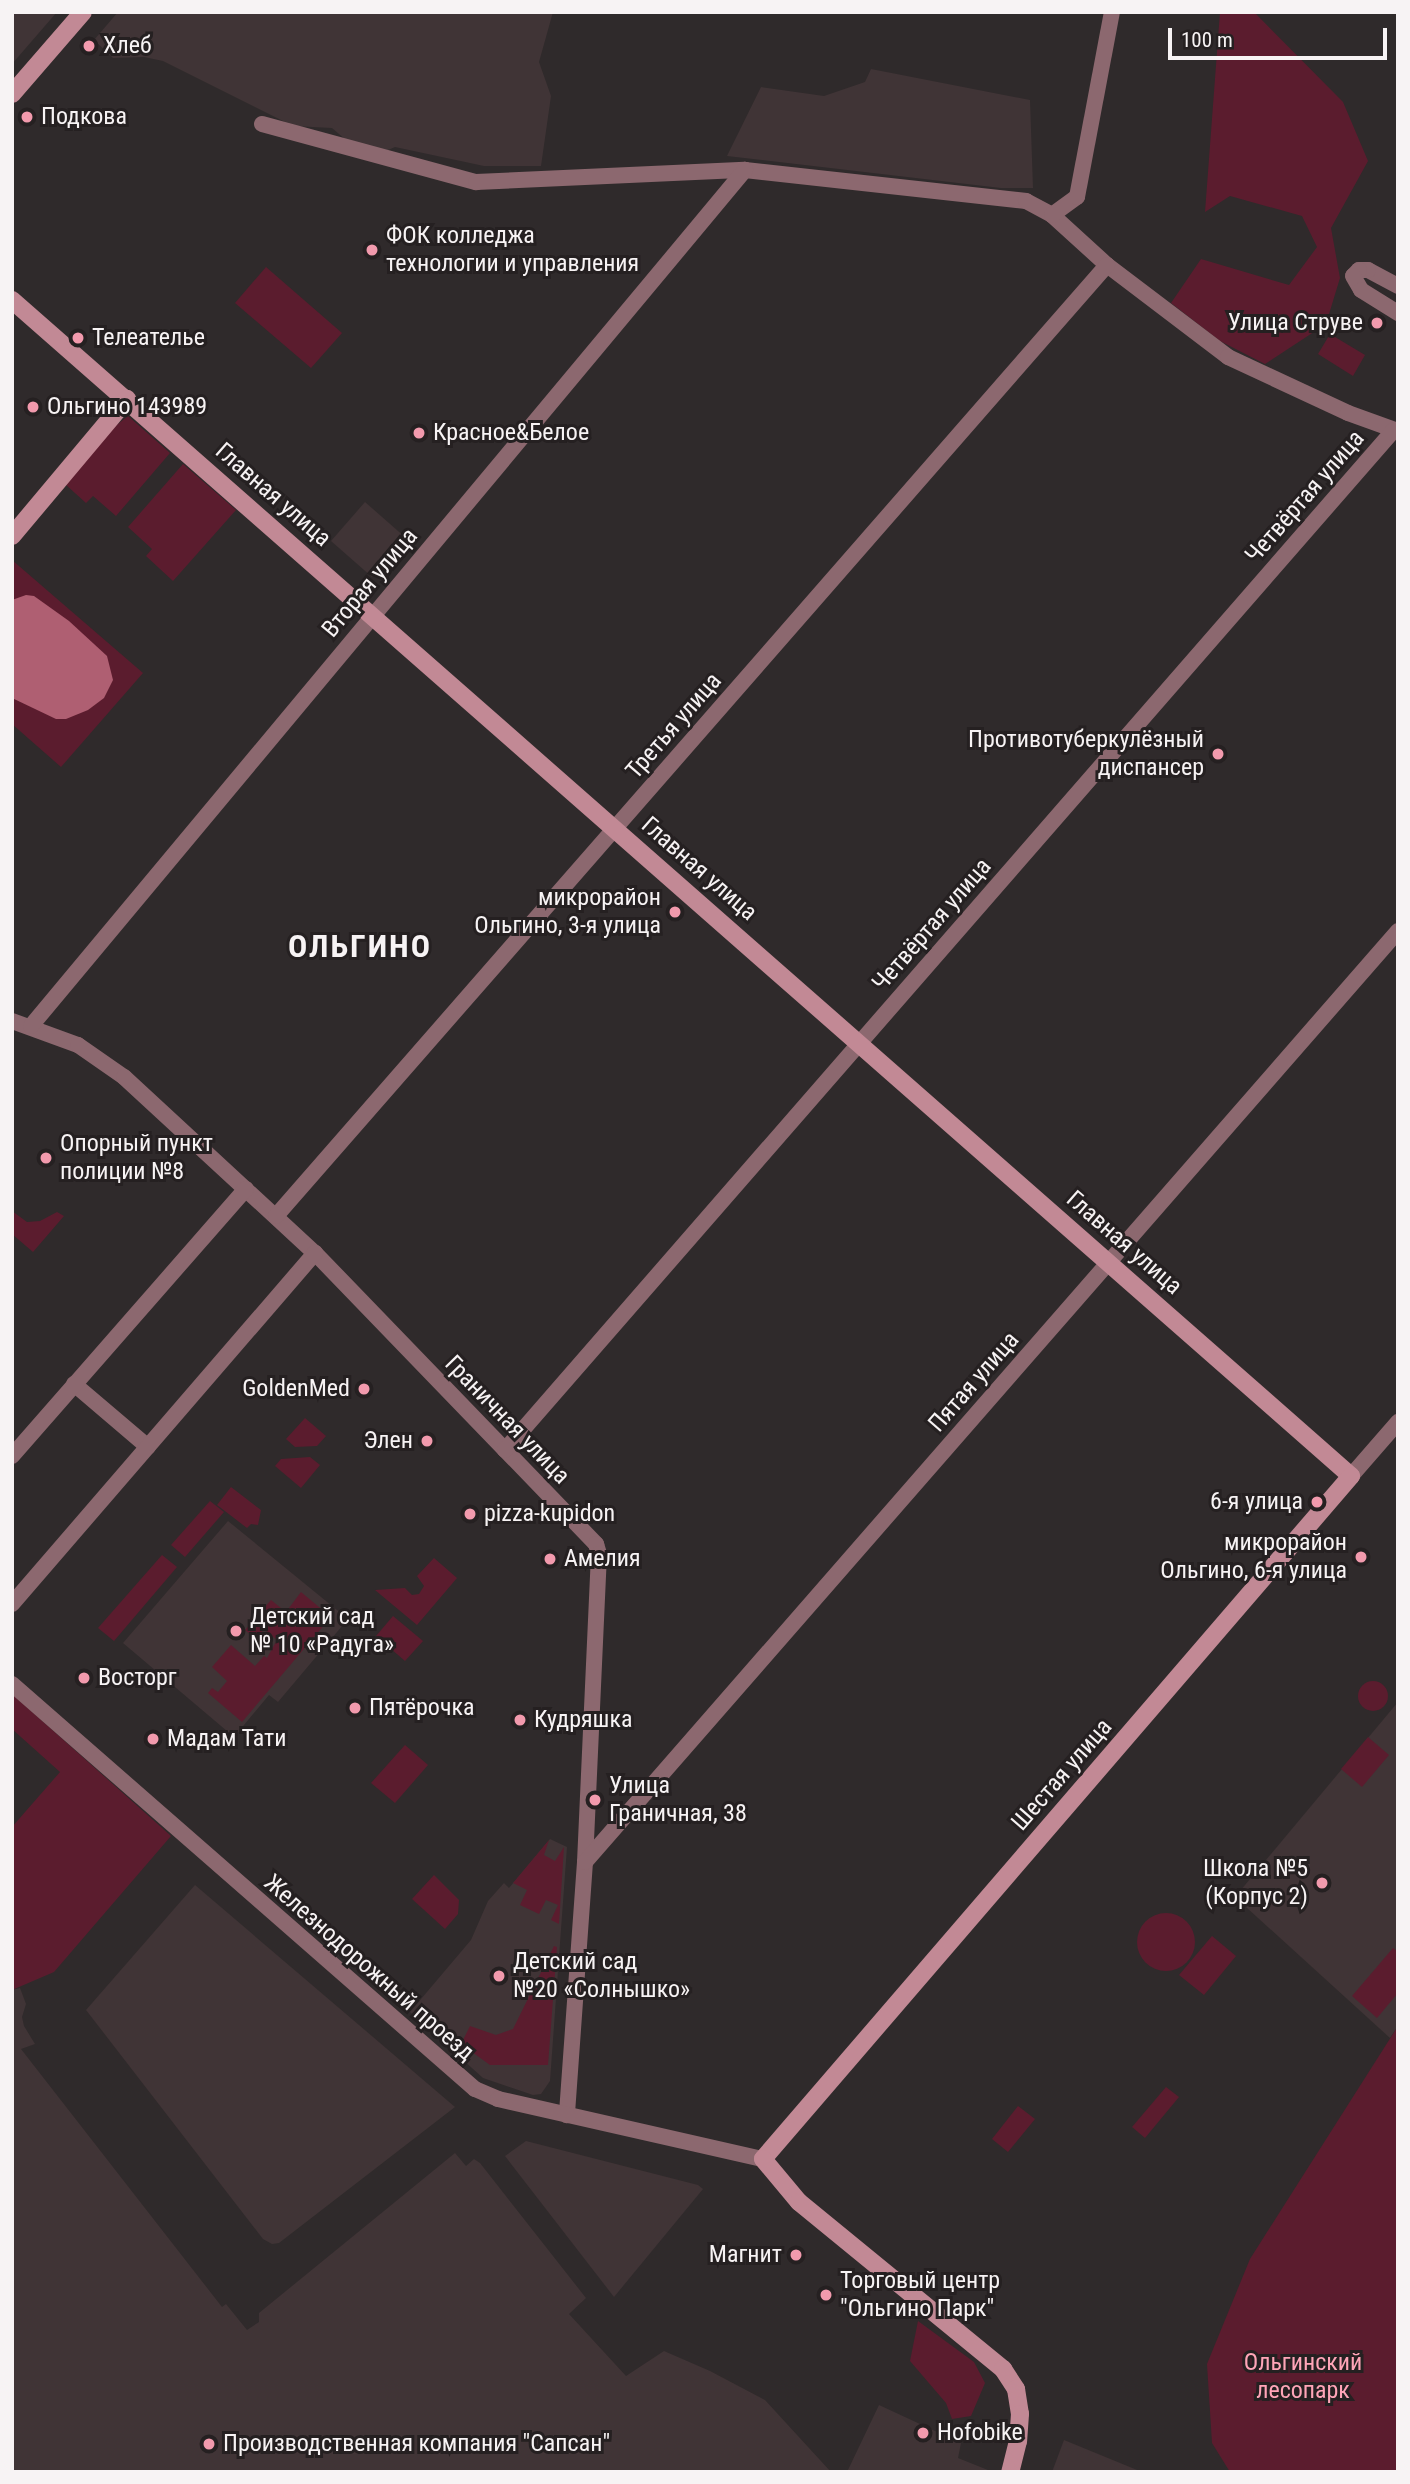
<!DOCTYPE html>
<html>
<head>
<meta charset="utf-8">
<style>
	body { margin:0 }
	#map { position:relative; width:1410px; height:2484px; overflow:hidden; background:#2f2a2b; font-family:"Roboto Condensed",sans-serif }
	div>[style] { position:absolute }
	.built>* { inset:0; background:#403436 }
	.green>* { inset:0; background:#5b1c2e }
	.round { border-radius:50% }
	.water>* { inset:0; background:#af5f72 }
	.street>* { height:16px; margin:-8px; padding:0 8px; transform-origin:8px; border-radius:8px; background:#8c686f }
	.secondary>* { height:18px; margin:-9px; padding:0 9px; transform-origin:9px; border-radius:9px; background:#c28995 }
	.dots>* { width:19px; height:19px; translate:-50% -50%; box-sizing:border-box; border:4px solid #252021; border-radius:50% }
	span { translate:-50% -50%; white-space:nowrap; text-align:center; line-height:1.15; -webkit-text-stroke:6px #252021; paint-order:stroke }
	.poi-label { font-size:24px; color:#f7f3f4 }
	.left { translate:0 -50%; text-align:left }
	.right { translate:-100% -50%; text-align:right }
	.street-label { font-size:24px; color:#f7f3f4 }
	.park-label { font-size:24px; color:#ffa5b8 }
	.district-label { font-size:32px; color:#f7f3f4; font-weight:700; letter-spacing:2px }
	.frame { position:absolute; inset:0; border:14px solid #f7f3f4; pointer-events:none }
	.scale { position:absolute; left:1168px; top:28px; width:219px; height:32px; box-sizing:border-box; border:4px solid #f7f3f4; border-top:0; padding-left:9px; font-size:21px; line-height:24px; white-space:nowrap; color:#f7f3f4; -webkit-text-stroke:5px #252021; paint-order:stroke }
</style>
</head>
<body>
<div id="map">
	<div class="built">
		<div style="clip-path:polygon(12px 12px,57px 12px,12px 64px)"></div>
		<div style="clip-path:polygon(118px 12px,553px 12px,539px 62px,551px 96px,541px 166px,484px 166px,395px 147px,388px 150px,353px 146px,332px 128px,293px 126px,163px 61px,144px 57px,113px 58px,94px 40px)"></div>
		<div style="clip-path:polygon(871px 69px,1030px 100px,1033px 188px,1001px 188px,727px 156px,761px 87px,824px 96px,865px 82px)"></div>
		<div style="clip-path:polygon(365px 502px,406px 538px,372px 577px,331px 541px)"></div>
		<div style="clip-path:polygon(228px 1521px,348px 1619px,278px 1702px,269px 1695px,234px 1737px,123px 1643px)"></div>
		<div style="clip-path:polygon(1398px 1702px,1398px 2026px,1390px 2038px,1235px 1897px)"></div>
		<div style="clip-path:polygon(550px 1839px,567px 1847px,550px 2081px,541px 2094px,533px 2095px,483px 2078px,410px 2012px,471px 1940px,488px 1901px,504px 1883px,509px 1888px)"></div>
		<div style="clip-path:polygon(195px 1885px,455px 2107px,279px 2243px,272px 2244px,263px 2239px,86px 2010px)"></div>
		<div style="clip-path:polygon(20px 1988px,26px 2004px,22px 2017px,24px 2026px,35px 2044px,21px 2049px,222px 2307px,226px 2304px,247px 2330px,259px 2322px,259px 2313px,455px 2153px,466px 2166px,474px 2159px,480px 2163px,586px 2298px,569px 2314px,626px 2376px,664px 2351px,710px 2371px,765px 2400px,831px 2472px,12px 2472px,12px 1990px)"></div>
		<div style="clip-path:polygon(526px 2141px,698px 2185px,703px 2189px,614px 2297px,505px 2156px)"></div>
		<div style="clip-path:polygon(879px 2405px,961px 2443px,958px 2458px,993px 2472px,847px 2472px)"></div>
		<div style="clip-path:polygon(1064px 2440px,1142px 2472px,1052px 2472px)"></div>
	</div>
	<div class="green">
		<div style="clip-path:polygon(1220px 12px,1254px 12px,1343px 102px,1368px 161px,1331px 228px,1340px 278px,1326px 324px,1265px 364px,1220px 341px,1171px 303px,1201px 259px,1289px 285px,1317px 247px,1302px 216px,1230px 196px,1205px 212px)"></div>
		<div style="clip-path:polygon(266px 267px,342px 333px,311px 368px,235px 303px)"></div>
		<div style="clip-path:polygon(1330px 334px,1365px 355px,1353px 376px,1318px 354px)"></div>
		<div style="clip-path:polygon(128px 416px,170px 453px,116px 516px,93px 496px,86px 503px,65px 484px,114px 427px)"></div>
		<div style="clip-path:polygon(183px 464px,236px 510px,173px 581px,146px 556px,152px 549px,128px 527px)"></div>
		<div style="clip-path:polygon(12px 560px,143px 673px,61px 767px,12px 724px)"></div>
		<div style="clip-path:polygon(12px 1211px,27px 1222px,40px 1221px,57px 1212px,64px 1216px,33px 1252px,12px 1234px)"></div>
		<div style="clip-path:polygon(305px 1418px,326px 1436px,317px 1446px,295px 1447px,286px 1439px)"></div>
		<div style="clip-path:polygon(310px 1457px,320px 1465px,301px 1488px,275px 1466px,281px 1459px)"></div>
		<div style="clip-path:polygon(231px 1487px,261px 1510px,258px 1525px,251px 1524px,247px 1528px,217px 1505px)"></div>
		<div style="clip-path:polygon(210px 1501px,224px 1512px,185px 1557px,171px 1545px)"></div>
		<div style="clip-path:polygon(162px 1555px,177px 1567px,114px 1641px,98px 1628px)"></div>
		<div style="clip-path:polygon(434px 1558px,457px 1578px,417px 1625px,375px 1590px,405px 1588px,412px 1595px,419px 1594px,424px 1586px,417px 1576px)"></div>
		<div style="clip-path:polygon(301px 1592px,331px 1617px,242px 1722px,208px 1693px,212px 1688px,218px 1692px,227px 1681px,212px 1667px,231px 1645px,255px 1666px,264px 1656px,267px 1658px,277px 1640px,264px 1629px,256px 1639px,245px 1630px,271px 1600px,286px 1612px)"></div>
		<div style="clip-path:polygon(393px 1616px,423px 1641px,405px 1661px,376px 1636px)"></div>
		<div class="round" style="left:1358px;top:1681px;width:30px;height:30px"></div>
		<div style="clip-path:polygon(12px 1694px,171px 1836px,54px 1972px,12px 1990px,12px 1827px,60px 1772px,12px 1729px)"></div>
		<div style="clip-path:polygon(1368px 1737px,1389px 1755px,1362px 1787px,1341px 1769px)"></div>
		<div style="clip-path:polygon(405px 1745px,428px 1765px,395px 1803px,371px 1783px)"></div>
		<div style="clip-path:polygon(549px 1840px,544px 1855px,555px 1861px,564px 1847px,559px 1924px,551px 1920px,558px 1905px,546px 1900px,539px 1914px,520px 1905px,527px 1890px,513px 1883px)"></div>
		<div style="clip-path:polygon(434px 1875px,459px 1900px,458px 1914px,445px 1929px,412px 1899px)"></div>
		<div class="round" style="left:1137px;top:1913px;width:58px;height:58px"></div>
		<div style="clip-path:polygon(1212px 1936px,1236px 1956px,1204px 1995px,1179px 1975px)"></div>
		<div style="clip-path:polygon(554px 1946px,557px 1947px,548px 2065px,490px 2065px,461px 2044px,470px 2026px,496px 2035px,513px 2029px)"></div>
		<div style="clip-path:polygon(1393px 1948px,1398px 1952px,1398px 1993px,1377px 2018px,1352px 1996px)"></div>
		<div style="clip-path:polygon(1398px 2026px,1398px 2472px,1230px 2472px,1212px 2443px,1207px 2364px,1250px 2259px)"></div>
		<div style="clip-path:polygon(1166px 2087px,1179px 2097px,1145px 2138px,1132px 2127px)"></div>
		<div style="clip-path:polygon(1018px 2106px,1035px 2119px,1008px 2152px,992px 2139px)"></div>
		<div style="clip-path:polygon(918px 2321px,974px 2362px,985px 2383px,971px 2416px,952px 2419px,946px 2403px,910px 2361px)"></div>
	</div>
	<div class="water">
		<div style="clip-path:polygon(26px 595px,34px 596px,69px 621px,107px 656px,113px 680px,104px 698px,88px 710px,66px 719px,56px 719px,12px 698px,12px 600px)"></div>
	</div>
	<div class="street">
		<div style="left:262px;top:124px;width:222px;rotate:15.2deg"></div>
		<div style="left:476px;top:182px;width:269px;rotate:-2.6deg"></div>
		<div style="left:745px;top:170px;width:283px;rotate:6.3deg"></div>
		<div style="left:1026px;top:201px;width:30px;rotate:28deg"></div>
		<div style="left:1052px;top:215px;width:74px;rotate:42.3deg"></div>
		<div style="left:1107px;top:265px;width:152px;rotate:37.2deg"></div>
		<div style="left:1228px;top:357px;width:132px;rotate:25deg"></div>
		<div style="left:1348px;top:413px;width:53px;rotate:19.8deg"></div>
		<div style="left:1052px;top:215px;width:31px;rotate:-36deg"></div>
		<div style="left:1077px;top:197px;width:188px;rotate:-79.3deg"></div>
		<div style="left:1398px;top:286px;width:34px;rotate:-152deg"></div>
		<div style="left:1368px;top:270px;width:9px;rotate:180deg"></div>
		<div style="left:1359px;top:270px;width:8px;rotate:135deg"></div>
		<div style="left:1353px;top:276px;width:16px;rotate:60deg"></div>
		<div style="left:1361px;top:290px;width:44px;rotate:31.9deg"></div>
		<div style="left:12px;top:1021px;width:70px;rotate:20deg"></div>
		<div style="left:78px;top:1045px;width:56px;rotate:34.8deg"></div>
		<div style="left:124px;top:1077px;width:260px;rotate:42.7deg"></div>
		<div style="left:315px;top:1253px;width:405px;rotate:46deg"></div>
		<div style="left:596px;top:1544px;width:10px;rotate:73deg"></div>
		<div style="left:599px;top:1554px;width:308px;rotate:92.6deg"></div>
		<div style="left:585px;top:1862px;width:254px;rotate:94.1deg"></div>
		<div style="left:31px;top:1026px;width:1115px;rotate:-50.17deg"></div>
		<div style="left:276px;top:1216px;width:1263px;rotate:-48.85deg"></div>
		<div style="left:74px;top:1384px;width:97px;rotate:40.4deg"></div>
		<div style="left:505px;top:1450px;width:1353px;rotate:-48.93deg"></div>
		<div style="left:12px;top:1456px;width:355px;rotate:-48.8deg"></div>
		<div style="left:1351px;top:1476px;width:72px;rotate:-49deg"></div>
		<div style="left:12px;top:1604px;width:464px;rotate:-49.2deg"></div>
		<div style="left:12px;top:1684px;width:615px;rotate:41.18deg"></div>
		<div style="left:475px;top:2089px;width:25px;rotate:23deg"></div>
		<div style="left:498px;top:2099px;width:272px;rotate:12.8deg"></div>
		<div style="left:585px;top:1862px;width:1236px;rotate:-48.87deg"></div>
	</div>
	<div class="secondary">
		<div style="left:12px;top:94px;width:108px;rotate:-49.1deg"></div>
		<div style="left:12px;top:300px;width:1782px;rotate:41.29deg"></div>
		<div style="left:1351px;top:1476px;width:901px;rotate:130.73deg"></div>
		<div style="left:763px;top:2159px;width:56px;rotate:50.1deg"></div>
		<div style="left:799px;top:2202px;width:264px;rotate:39.3deg"></div>
		<div style="left:1003px;top:2369px;width:24px;rotate:57deg"></div>
		<div style="left:1016px;top:2389px;width:25px;rotate:81deg"></div>
		<div style="left:1020px;top:2414px;width:27px;rotate:94deg"></div>
		<div style="left:1018px;top:2441px;width:32px;rotate:104deg"></div>
		<div style="left:12px;top:536px;width:179px;rotate:-50deg"></div>
	</div>
	<div class="dots">
		<div style="left:89px;top:46px;background:#f29aad"></div>
		<div style="left:27px;top:117px;background:#f29aad"></div>
		<div style="left:372px;top:250px;background:#f29aad"></div>
		<div style="left:1377px;top:323px;background:#f29aad"></div>
		<div style="left:78px;top:338px;background:#f29aad"></div>
		<div style="left:33px;top:407px;background:#f29aad"></div>
		<div style="left:419px;top:433px;background:#f29aad"></div>
		<div style="left:1218px;top:754px;background:#f29aad"></div>
		<div style="left:675px;top:912px;background:#f29aad"></div>
		<div style="left:46px;top:1158px;background:#f29aad"></div>
		<div style="left:364px;top:1389px;background:#f29aad"></div>
		<div style="left:427px;top:1441px;background:#f29aad"></div>
		<div style="left:1317px;top:1502px;background:#f29aad"></div>
		<div style="left:470px;top:1514px;background:#f29aad"></div>
		<div style="left:1361px;top:1557px;background:#f29aad"></div>
		<div style="left:550px;top:1559px;background:#f29aad"></div>
		<div style="left:236px;top:1631px;background:#f29aad"></div>
		<div style="left:84px;top:1678px;background:#f29aad"></div>
		<div style="left:355px;top:1708px;background:#f29aad"></div>
		<div style="left:520px;top:1720px;background:#f29aad"></div>
		<div style="left:153px;top:1739px;background:#f29aad"></div>
		<div style="left:595px;top:1800px;background:#f29aad"></div>
		<div style="left:1322px;top:1883px;background:#f29aad"></div>
		<div style="left:499px;top:1976px;background:#f29aad"></div>
		<div style="left:796px;top:2255px;background:#f29aad"></div>
		<div style="left:826px;top:2295px;background:#f29aad"></div>
		<div style="left:923px;top:2433px;background:#f29aad"></div>
		<div style="left:209px;top:2444px;background:#f29aad"></div>
	</div>
	<div class="poi-label">
		<span class="left" style="left:103px;top:46px">Хлеб</span>
		<span class="left" style="left:41px;top:117px">Подкова</span>
		<span class="left" style="left:386px;top:250px">ФОК колледжа<br>технологии и управления</span>
		<span class="right" style="left:1363px;top:323px">Улица Струве</span>
		<span class="left" style="left:92px;top:338px">Телеателье</span>
		<span class="left" style="left:47px;top:407px">Ольгино 143989</span>
		<span class="left" style="left:433px;top:433px">Красное&amp;Белое</span>
		<span class="right" style="left:1204px;top:754px">Противотуберкулёзный<br>диспансер</span>
		<span class="right" style="left:661px;top:912px">микрорайон<br>Ольгино, 3-я улица</span>
		<span class="left" style="left:60px;top:1158px">Опорный пункт<br>полиции №8</span>
		<span class="right" style="left:350px;top:1389px">GoldenMed</span>
		<span class="right" style="left:413px;top:1441px">Элен</span>
		<span class="right" style="left:1303px;top:1502px">6-я улица</span>
		<span class="left" style="left:484px;top:1514px">pizza-kupidon</span>
		<span class="right" style="left:1347px;top:1557px">микрорайон<br>Ольгино, 6-я улица</span>
		<span class="left" style="left:564px;top:1559px">Амелия</span>
		<span class="left" style="left:250px;top:1631px">Детский сад<br>№ 10 «Радуга»</span>
		<span class="left" style="left:98px;top:1678px">Восторг</span>
		<span class="left" style="left:369px;top:1708px">Пятёрочка</span>
		<span class="left" style="left:534px;top:1720px">Кудряшка</span>
		<span class="left" style="left:167px;top:1739px">Мадам Тати</span>
		<span class="left" style="left:609px;top:1800px">Улица<br>Граничная, 38</span>
		<span class="right" style="left:1308px;top:1883px">Школа №5<br>(Корпус 2)</span>
		<span class="left" style="left:513px;top:1976px">Детский сад<br>№20 «Солнышко»</span>
		<span class="right" style="left:782px;top:2255px">Магнит</span>
		<span class="left" style="left:840px;top:2295px">Торговый центр<br>"Ольгино Парк"</span>
		<span class="left" style="left:937px;top:2433px">Hofobike</span>
		<span class="left" style="left:223px;top:2444px">Производственная компания "Сапсан"</span>
	</div>
	<div class="street-label">
		<span style="left:273px;top:495px;rotate:41deg">Главная улица</span>
		<span style="left:1305px;top:497px;rotate:-49deg">Четвёртая улица</span>
		<span style="left:370px;top:583px;rotate:-50deg">Вторая улица</span>
		<span style="left:674px;top:726px;rotate:-49deg">Третья улица</span>
		<span style="left:699px;top:869px;rotate:41deg">Главная улица</span>
		<span style="left:932px;top:925px;rotate:-49deg">Четвёртая улица</span>
		<span style="left:1124px;top:1243px;rotate:41deg">Главная улица</span>
		<span style="left:974px;top:1382px;rotate:-49deg">Пятая улица</span>
		<span style="left:507px;top:1420px;rotate:46deg">Граничная улица</span>
		<span style="left:1062px;top:1775px;rotate:-49deg">Шестая улица</span>
		<span style="left:369px;top:1968px;rotate:41deg">Железнодорожный проезд</span>
	</div>
	<div class="park-label">
		<span style="left:1303px;top:2377px">Ольгинский<br>лесопарк</span>
	</div>
	<div class="district-label">
		<span style="left:360px;top:946px">ОЛЬГИНО</span>
	</div>
	<div class="frame"></div>
	<div class="scale">100 m</div>
</div>
</body>
</html>
